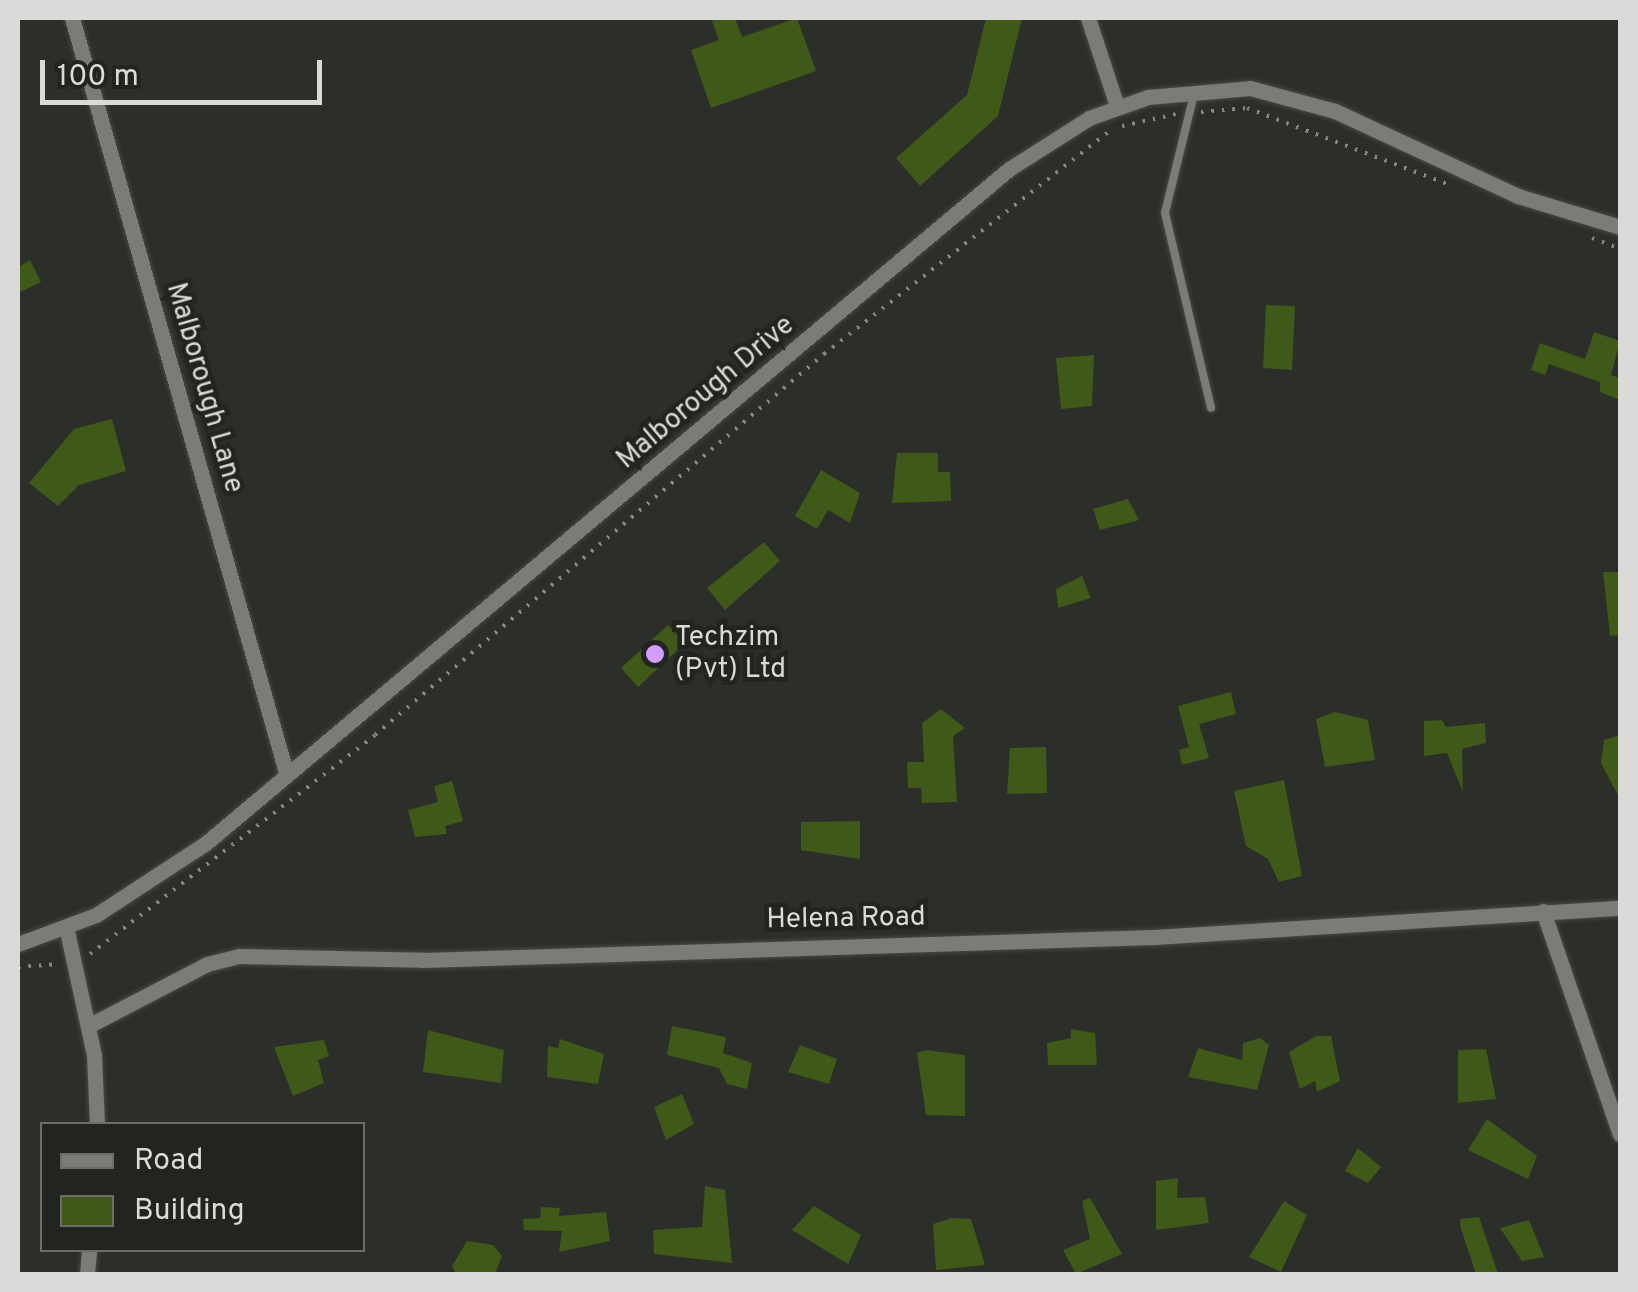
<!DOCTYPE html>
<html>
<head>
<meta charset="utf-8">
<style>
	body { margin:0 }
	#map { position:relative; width:1638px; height:1292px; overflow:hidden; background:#2c2e29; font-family:Overpass,sans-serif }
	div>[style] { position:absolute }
	.building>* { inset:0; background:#3f5919 }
	.path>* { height:4px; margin-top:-2px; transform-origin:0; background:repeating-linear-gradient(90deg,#868884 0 2.5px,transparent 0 10.5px) }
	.roads { filter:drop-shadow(0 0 2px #474945) drop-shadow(0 0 2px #474945) }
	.lane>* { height:8px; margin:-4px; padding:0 4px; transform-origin:4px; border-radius:4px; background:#7a7c77 }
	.street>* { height:15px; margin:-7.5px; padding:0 7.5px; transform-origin:7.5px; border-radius:7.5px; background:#7a7c77 }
	.dots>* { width:28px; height:28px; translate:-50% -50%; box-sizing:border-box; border:5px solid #222420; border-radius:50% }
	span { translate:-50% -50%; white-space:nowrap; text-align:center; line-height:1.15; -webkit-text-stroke:9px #222420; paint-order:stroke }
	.street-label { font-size:28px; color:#dadbd8 }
	.poi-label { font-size:28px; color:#dadbd8 }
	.left { translate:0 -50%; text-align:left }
	.frame { position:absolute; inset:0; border:20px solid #dadbd8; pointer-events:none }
	.legend { position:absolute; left:40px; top:1122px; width:325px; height:130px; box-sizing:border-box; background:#222420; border:2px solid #6c6d6a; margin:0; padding:12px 18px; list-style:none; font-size:30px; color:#dadbd8 }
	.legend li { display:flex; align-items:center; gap:20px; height:50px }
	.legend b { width:50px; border:2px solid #6c6d6a }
	.scale { position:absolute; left:40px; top:60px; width:282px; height:45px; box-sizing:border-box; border:5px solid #dadbd8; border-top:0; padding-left:12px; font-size:30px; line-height:35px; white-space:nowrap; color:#dadbd8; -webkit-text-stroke:8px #222420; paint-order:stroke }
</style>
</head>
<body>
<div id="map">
	<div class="building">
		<div style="clip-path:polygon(723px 18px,735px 18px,742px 37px,797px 18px,816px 71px,711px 108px,691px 50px,719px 40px,712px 21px)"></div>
		<div style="clip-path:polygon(986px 18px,1022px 18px,998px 116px,920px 186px,896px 158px,967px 95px)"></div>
		<div style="clip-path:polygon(30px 260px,41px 282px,18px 293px,18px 267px)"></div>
		<div style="clip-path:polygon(1266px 305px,1295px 306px,1292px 370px,1263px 368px)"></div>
		<div style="clip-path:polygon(1594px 332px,1620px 341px,1611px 375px,1620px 378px,1620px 400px,1600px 392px,1600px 382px,1549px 364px,1545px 375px,1531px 370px,1540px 343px,1585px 359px)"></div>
		<div style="clip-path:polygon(1094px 355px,1092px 406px,1061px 409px,1056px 358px)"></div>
		<div style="clip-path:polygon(112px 419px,126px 471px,79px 485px,58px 506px,29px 483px,74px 429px)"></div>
		<div style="clip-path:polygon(897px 453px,938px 453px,938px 472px,950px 472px,951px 501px,892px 503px)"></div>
		<div style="clip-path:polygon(821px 470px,860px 493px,850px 523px,828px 510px,817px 529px,795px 516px)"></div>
		<div style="clip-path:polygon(1128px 499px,1139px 520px,1100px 530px,1093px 509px)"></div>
		<div style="clip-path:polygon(764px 542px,780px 561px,725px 610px,707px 588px)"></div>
		<div style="clip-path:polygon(1603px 572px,1620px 572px,1620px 635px,1610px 636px)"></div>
		<div style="clip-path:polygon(1082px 576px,1091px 598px,1058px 608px,1056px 589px)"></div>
		<div style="clip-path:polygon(668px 625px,685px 643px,638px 687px,621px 668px)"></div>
		<div style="clip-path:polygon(1231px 692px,1236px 714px,1199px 724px,1209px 758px,1182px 765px,1179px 750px,1189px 747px,1178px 706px)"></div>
		<div style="clip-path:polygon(941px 709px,965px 728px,953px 736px,957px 802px,922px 803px,921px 788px,908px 788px,907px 762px,924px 762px,922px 723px)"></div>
		<div style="clip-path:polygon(1335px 712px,1368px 720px,1375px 760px,1325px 767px,1316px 719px)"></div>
		<div style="clip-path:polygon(1442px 720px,1446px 727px,1485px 723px,1486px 743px,1462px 749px,1463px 792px,1447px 753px,1424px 756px,1424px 721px)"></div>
		<div style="clip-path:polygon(1620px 735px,1620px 799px,1601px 763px,1604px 740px)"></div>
		<div style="clip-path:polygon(1046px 747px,1047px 793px,1007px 794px,1010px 748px)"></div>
		<div style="clip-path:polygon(1284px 780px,1302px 876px,1279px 882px,1268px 859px,1246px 846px,1234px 791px)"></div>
		<div style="clip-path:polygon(452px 781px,463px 821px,445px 826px,447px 834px,415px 837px,408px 810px,438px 802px,434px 786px)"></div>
		<div style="clip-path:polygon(860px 821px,860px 859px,801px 850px,801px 822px)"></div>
		<div style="clip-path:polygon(672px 1026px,726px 1037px,723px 1053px,752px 1063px,747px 1089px,727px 1084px,719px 1068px,667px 1055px)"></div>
		<div style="clip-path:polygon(1071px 1029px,1095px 1033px,1097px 1065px,1048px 1065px,1047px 1043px,1071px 1038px)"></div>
		<div style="clip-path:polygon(428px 1030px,504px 1050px,501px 1083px,423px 1072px)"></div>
		<div style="clip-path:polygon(1316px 1036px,1331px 1036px,1340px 1081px,1317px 1092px,1315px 1081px,1300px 1089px,1289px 1052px)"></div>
		<div style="clip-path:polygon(1260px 1038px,1269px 1045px,1257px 1090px,1188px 1077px,1198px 1048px,1242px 1060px,1243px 1043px)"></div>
		<div style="clip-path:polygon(560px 1039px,604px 1054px,598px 1084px,547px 1077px,548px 1046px,558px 1048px)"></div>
		<div style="clip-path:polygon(324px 1040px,329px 1056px,318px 1060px,324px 1083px,293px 1096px,274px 1047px)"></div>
		<div style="clip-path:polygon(800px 1045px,837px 1059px,829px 1084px,788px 1072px)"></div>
		<div style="clip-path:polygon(1486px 1049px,1496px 1099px,1458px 1103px,1458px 1050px)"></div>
		<div style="clip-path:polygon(926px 1050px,965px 1055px,965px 1116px,926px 1115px,917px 1053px)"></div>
		<div style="clip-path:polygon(682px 1094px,694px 1124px,666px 1140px,654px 1107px)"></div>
		<div style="clip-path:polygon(1487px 1119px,1537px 1156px,1528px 1179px,1468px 1150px)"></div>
		<div style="clip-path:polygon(1358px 1148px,1381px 1167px,1368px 1183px,1345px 1171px)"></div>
		<div style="clip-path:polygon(1178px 1178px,1177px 1198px,1205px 1197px,1209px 1223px,1156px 1230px,1156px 1181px)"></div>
		<div style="clip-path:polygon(705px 1186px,725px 1190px,732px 1263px,654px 1254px,653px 1230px,702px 1227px)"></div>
		<div style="clip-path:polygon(1090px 1198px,1122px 1254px,1076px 1274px,1063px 1250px,1090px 1239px,1082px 1201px)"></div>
		<div style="clip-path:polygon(1284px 1201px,1307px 1215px,1281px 1272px,1249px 1257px)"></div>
		<div style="clip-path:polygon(814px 1206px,861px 1235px,848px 1264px,792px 1230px)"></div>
		<div style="clip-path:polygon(541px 1207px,560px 1208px,559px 1216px,606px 1212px,610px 1241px,559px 1252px,562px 1231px,524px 1230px,523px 1219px,540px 1218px)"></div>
		<div style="clip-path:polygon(1479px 1217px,1498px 1274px,1476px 1274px,1461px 1229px,1460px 1219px)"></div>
		<div style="clip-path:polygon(952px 1218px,971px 1219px,985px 1265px,936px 1270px,933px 1224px)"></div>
		<div style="clip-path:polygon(1529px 1220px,1544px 1257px,1522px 1261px,1500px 1228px)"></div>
		<div style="clip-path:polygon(467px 1241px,493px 1245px,502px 1256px,495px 1274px,456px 1274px,452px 1266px)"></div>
	</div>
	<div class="path">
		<div style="left:1201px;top:112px;width:46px;rotate:-5deg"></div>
		<div style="left:1247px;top:108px;width:214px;rotate:20.8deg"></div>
		<div style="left:1122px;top:126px;width:55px;rotate:-12.5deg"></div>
		<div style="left:1592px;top:238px;width:30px;rotate:21deg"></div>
		<div style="left:90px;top:954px;width:359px;rotate:-37.5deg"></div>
		<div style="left:375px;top:735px;width:589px;rotate:-40.32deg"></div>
		<div style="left:824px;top:354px;width:367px;rotate:-38deg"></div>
		<div style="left:18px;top:967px;width:39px;rotate:-4deg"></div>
	</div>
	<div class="roads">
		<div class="lane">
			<div style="left:1194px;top:94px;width:122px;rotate:103.7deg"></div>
			<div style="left:1165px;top:213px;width:200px;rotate:76.7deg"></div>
		</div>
		<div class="street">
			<div style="left:72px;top:18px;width:784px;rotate:74.16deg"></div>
			<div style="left:1088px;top:18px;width:93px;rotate:71.8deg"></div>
			<div style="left:1543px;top:911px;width:236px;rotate:71deg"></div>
			<div style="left:67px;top:931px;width:127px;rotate:77.7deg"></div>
			<div style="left:94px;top:1055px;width:69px;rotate:87.5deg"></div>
			<div style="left:18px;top:944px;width:83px;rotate:-20.4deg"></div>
			<div style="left:96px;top:915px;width:131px;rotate:-33.2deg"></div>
			<div style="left:206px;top:843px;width:1048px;rotate:-40.01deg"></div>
			<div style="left:1009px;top:169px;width:95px;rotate:-32.5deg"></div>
			<div style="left:1089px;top:118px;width:63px;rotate:-19.6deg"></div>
			<div style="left:1148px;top:97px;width:102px;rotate:-5deg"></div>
			<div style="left:1250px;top:88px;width:88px;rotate:15.1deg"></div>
			<div style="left:1335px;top:111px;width:202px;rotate:24.9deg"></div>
			<div style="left:1518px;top:196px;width:107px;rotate:16.9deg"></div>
			<div style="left:88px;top:1026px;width:134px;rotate:-27.5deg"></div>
			<div style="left:207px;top:964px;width:33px;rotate:-14deg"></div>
			<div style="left:239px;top:956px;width:184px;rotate:1.2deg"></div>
			<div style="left:423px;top:960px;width:731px;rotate:-1.8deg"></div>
			<div style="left:1154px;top:937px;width:467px;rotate:-3.6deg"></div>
			<div style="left:87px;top:1274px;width:24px;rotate:-85deg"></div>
		</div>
	</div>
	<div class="dots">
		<div style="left:655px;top:654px;background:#d29dfd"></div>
	</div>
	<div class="street-label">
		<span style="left:204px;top:388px;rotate:74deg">Malborough Lane</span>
		<span style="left:706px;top:393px;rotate:-40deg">Malborough Drive</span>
		<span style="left:846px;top:919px;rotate:-1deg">Helena Road</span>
	</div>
	<div class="poi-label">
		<span class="left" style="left:675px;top:654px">Techzim<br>(Pvt) Ltd</span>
	</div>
	<div class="frame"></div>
	<ul class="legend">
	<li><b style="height:12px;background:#7a7c77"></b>Road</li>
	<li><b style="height:28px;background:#3f5919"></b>Building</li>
	</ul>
	<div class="scale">100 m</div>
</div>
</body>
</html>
